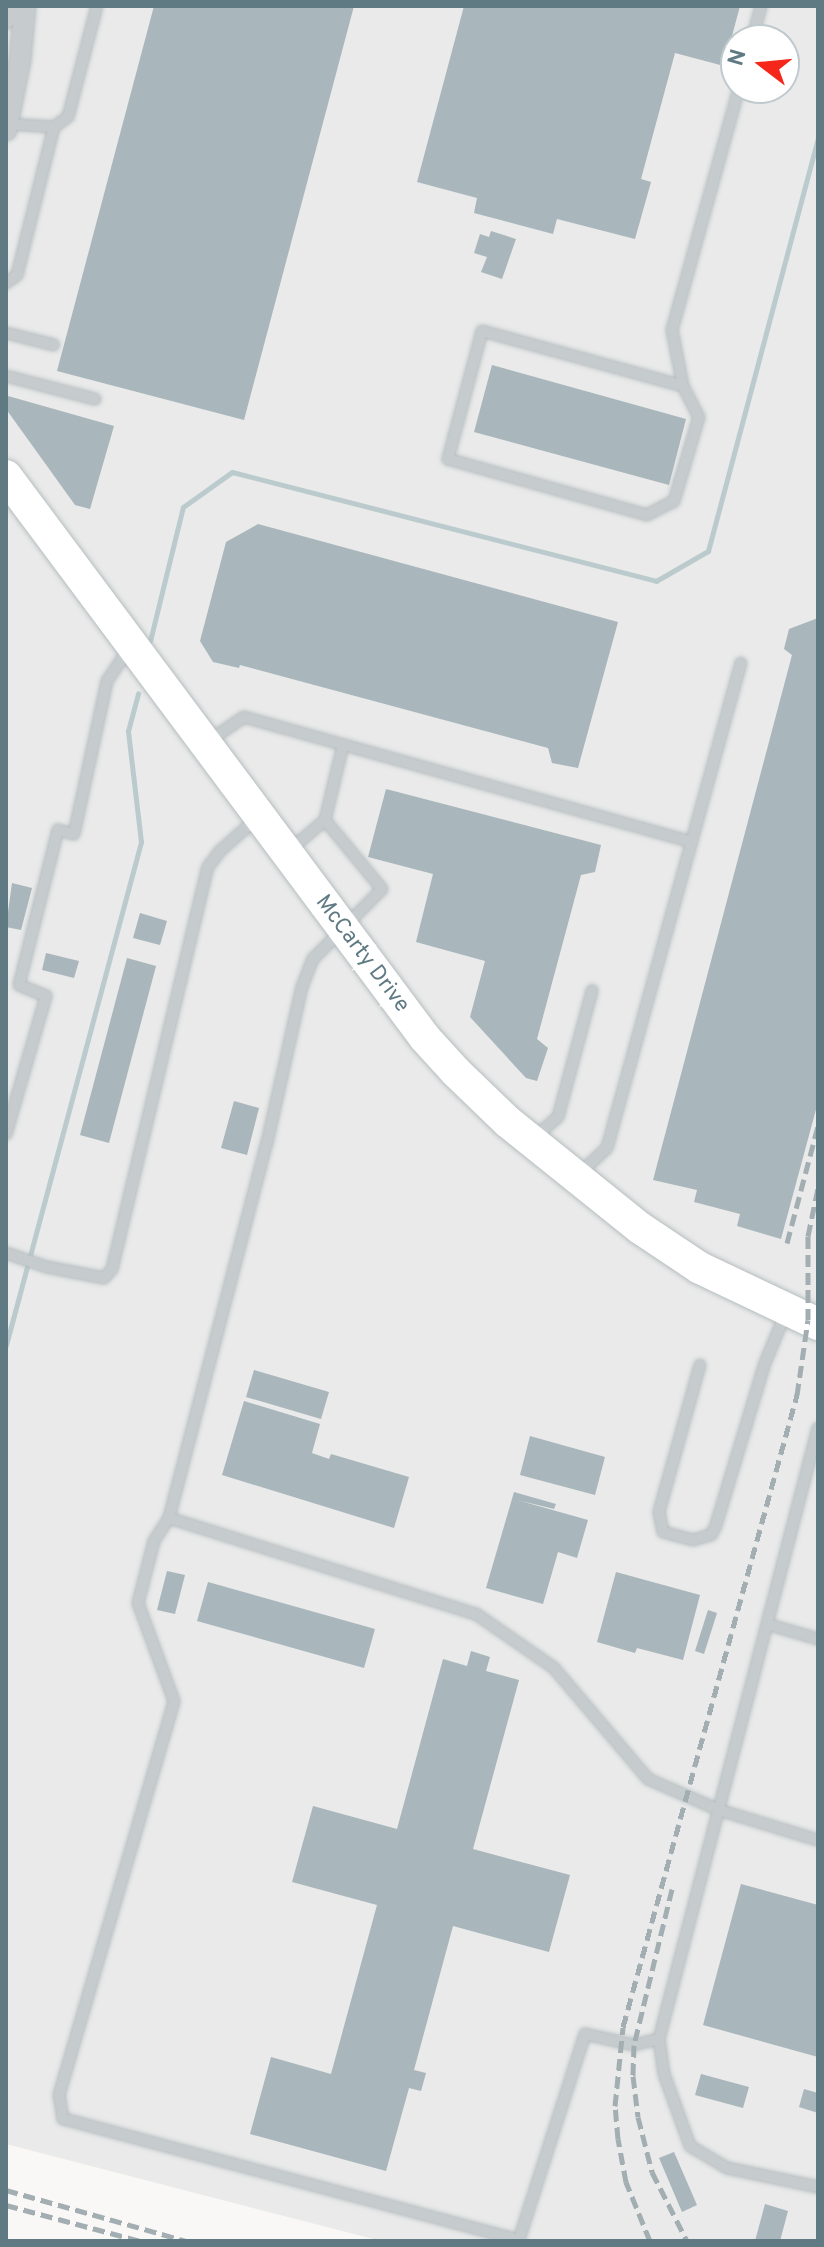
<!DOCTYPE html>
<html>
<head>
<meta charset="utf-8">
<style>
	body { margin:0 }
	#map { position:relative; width:824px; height:2247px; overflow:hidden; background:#f9f8f6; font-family:Overpass,sans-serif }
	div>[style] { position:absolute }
	.built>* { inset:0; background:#e9eae9 }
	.stream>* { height:5px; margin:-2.5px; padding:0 2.5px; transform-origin:2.5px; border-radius:2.5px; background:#bbcbcd }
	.building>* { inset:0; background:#a9b6bb }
	.roads { filter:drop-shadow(0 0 2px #b6bdc0) drop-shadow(0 0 2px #b6bdc0) }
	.service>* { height:10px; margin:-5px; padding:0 5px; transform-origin:5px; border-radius:5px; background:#c6cbce }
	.minor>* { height:20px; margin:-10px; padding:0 10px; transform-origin:10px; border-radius:10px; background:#c6cbce }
	.primary>* { height:32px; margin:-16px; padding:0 16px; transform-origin:16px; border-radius:16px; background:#fff }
	.rail>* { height:5px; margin-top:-2.5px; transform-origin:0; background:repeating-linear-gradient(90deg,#a3aeb2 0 12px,transparent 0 18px) }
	span { translate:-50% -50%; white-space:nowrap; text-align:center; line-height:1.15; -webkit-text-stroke:8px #fff; paint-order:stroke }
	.street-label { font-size:22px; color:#607a84 }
	.frame { position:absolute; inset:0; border:8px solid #607a84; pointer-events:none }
	.north { position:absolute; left:720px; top:24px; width:80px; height:80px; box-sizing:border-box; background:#fff; border:2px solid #bfcace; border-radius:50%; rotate:286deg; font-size:22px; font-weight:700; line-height:32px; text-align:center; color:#607a84 }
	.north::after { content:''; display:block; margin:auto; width:28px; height:36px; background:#f5271a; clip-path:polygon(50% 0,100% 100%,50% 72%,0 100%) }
</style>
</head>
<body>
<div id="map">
	<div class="built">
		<div style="clip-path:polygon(evenodd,6px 6px,818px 6px,818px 2241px,381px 2241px,6px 2144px,6px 6px,736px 40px,784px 40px,784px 88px,736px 88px,736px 40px)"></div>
	</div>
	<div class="stream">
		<div style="left:150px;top:641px;width:138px;rotate:-76.2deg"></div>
		<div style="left:183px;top:507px;width:60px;rotate:-35.5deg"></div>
		<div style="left:232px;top:472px;width:438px;rotate:14.4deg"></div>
		<div style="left:656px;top:581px;width:60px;rotate:-30deg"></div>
		<div style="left:708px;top:551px;width:426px;rotate:-75.1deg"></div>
		<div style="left:6px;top:1345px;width:521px;rotate:-74.98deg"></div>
		<div style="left:141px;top:842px;width:112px;rotate:-96.7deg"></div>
		<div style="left:128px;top:731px;width:39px;rotate:-75deg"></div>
	</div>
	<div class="building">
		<div style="clip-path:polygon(154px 6px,354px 6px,244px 420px,57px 371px)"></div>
		<div style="clip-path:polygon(464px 6px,740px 6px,724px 66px,675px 53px,641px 179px,651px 182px,635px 239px,557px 219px,553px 234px,474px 213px,477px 198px,417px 182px)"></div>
		<div style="clip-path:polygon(491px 231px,516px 239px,502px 279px,481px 272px,487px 257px,474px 253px,480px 234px,489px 237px)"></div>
		<div style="clip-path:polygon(492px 365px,686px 419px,669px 485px,474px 432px)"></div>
		<div style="clip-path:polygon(8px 396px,114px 426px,90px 509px,75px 505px,6px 409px)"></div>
		<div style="clip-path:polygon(258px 524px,618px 622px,578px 768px,552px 763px,548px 748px,240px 665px,239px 668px,213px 662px,200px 641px,226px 542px)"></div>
		<div style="clip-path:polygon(818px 618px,818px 1102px,781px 1239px,737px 1226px,740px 1214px,694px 1202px,697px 1190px,653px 1180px,792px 655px,784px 649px,789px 629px)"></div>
		<div style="clip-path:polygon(386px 789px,601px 845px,595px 872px,581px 875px,537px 1039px,548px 1048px,537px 1081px,526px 1078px,470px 1017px,485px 961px,416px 942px,433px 874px,368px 857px)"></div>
		<div style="clip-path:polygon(12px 883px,32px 888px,21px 930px,6px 927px)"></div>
		<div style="clip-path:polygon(140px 913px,167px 921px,160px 945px,133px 938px)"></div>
		<div style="clip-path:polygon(46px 953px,79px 961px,74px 978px,42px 970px)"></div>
		<div style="clip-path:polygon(127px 958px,156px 966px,109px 1143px,80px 1135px)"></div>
		<div style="clip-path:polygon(234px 1101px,259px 1108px,247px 1155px,221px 1148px)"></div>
		<div style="clip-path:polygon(254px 1370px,329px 1392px,321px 1419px,246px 1397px)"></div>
		<div style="clip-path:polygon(244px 1401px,320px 1424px,312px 1453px,329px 1459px,331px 1454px,409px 1477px,394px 1528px,222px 1475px)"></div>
		<div style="clip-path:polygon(530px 1436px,605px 1457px,595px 1495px,520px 1475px)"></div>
		<div style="clip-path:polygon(514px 1492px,556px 1504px,554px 1509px,517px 1500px,588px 1520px,577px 1558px,558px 1552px,543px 1604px,486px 1588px)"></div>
		<div style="clip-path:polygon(167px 1571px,185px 1575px,175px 1614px,157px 1610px)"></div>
		<div style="clip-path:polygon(616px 1572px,700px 1595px,683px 1660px,637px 1648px,635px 1653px,597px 1642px)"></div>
		<div style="clip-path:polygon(208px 1582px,375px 1629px,364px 1668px,197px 1621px)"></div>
		<div style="clip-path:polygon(708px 1610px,717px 1613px,704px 1654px,695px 1651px)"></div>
		<div style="clip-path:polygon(471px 1651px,490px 1657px,486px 1671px,519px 1680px,473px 1849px,570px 1875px,549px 1952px,453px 1926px,414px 2070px,426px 2073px,421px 2091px,409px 2088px,386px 2171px,250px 2134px,271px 2057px,331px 2074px,377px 1905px,292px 1882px,313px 1806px,397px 1829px,443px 1659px,467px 1666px)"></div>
		<div style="clip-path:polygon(741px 1884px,818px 1905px,818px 2057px,703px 2025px)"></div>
		<div style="clip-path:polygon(701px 2074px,749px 2087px,743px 2108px,695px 2095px)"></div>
		<div style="clip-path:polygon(804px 2089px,818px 2093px,818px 2113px,799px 2107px)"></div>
		<div style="clip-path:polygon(674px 2152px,697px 2205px,682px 2212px,659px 2158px)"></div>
		<div style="clip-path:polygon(765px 2204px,788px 2211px,780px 2241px,755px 2241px)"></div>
	</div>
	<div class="roads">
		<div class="service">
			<div style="left:752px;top:40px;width:35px;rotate:-75deg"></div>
			<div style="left:8px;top:124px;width:46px;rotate:3.7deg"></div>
			<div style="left:54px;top:127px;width:17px;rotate:-36deg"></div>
			<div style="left:68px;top:117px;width:115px;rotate:-75.4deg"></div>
			<div style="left:6px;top:283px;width:14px;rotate:-36deg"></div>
			<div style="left:17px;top:275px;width:153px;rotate:-76deg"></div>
			<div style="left:482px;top:331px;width:208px;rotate:15.3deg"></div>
			<div style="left:683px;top:386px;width:35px;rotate:63deg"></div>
			<div style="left:699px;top:417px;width:88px;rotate:106.6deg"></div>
			<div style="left:674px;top:501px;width:30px;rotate:153deg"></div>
			<div style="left:647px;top:515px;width:207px;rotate:-164.3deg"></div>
			<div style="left:448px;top:459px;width:132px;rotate:-75.1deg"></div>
			<div style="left:6px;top:333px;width:49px;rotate:14deg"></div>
			<div style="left:6px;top:376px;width:92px;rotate:14.5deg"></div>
			<div style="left:683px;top:386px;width:57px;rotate:-101.1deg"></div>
			<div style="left:672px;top:330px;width:251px;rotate:-74.5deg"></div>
			<div style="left:210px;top:740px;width:41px;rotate:-34.1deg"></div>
			<div style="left:244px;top:717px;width:465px;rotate:15.6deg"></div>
			<div style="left:291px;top:849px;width:45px;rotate:-40.5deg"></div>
			<div style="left:325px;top:820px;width:77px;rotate:-76.5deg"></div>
			<div style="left:6px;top:1134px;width:144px;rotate:-73.8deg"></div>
			<div style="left:46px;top:996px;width:29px;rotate:-158deg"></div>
			<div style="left:19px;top:985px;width:160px;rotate:-75.9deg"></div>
			<div style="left:58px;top:830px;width:16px;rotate:14deg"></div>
			<div style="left:74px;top:834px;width:157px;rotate:-77.8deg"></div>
			<div style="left:107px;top:681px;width:40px;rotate:-56deg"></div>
			<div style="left:535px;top:1137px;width:30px;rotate:-41deg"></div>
			<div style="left:558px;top:1117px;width:131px;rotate:-74.9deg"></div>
			<div style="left:579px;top:1174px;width:38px;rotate:-43deg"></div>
			<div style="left:607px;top:1148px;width:503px;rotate:-74.56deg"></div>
			<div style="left:6px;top:1253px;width:43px;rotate:18.9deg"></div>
			<div style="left:47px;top:1267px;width:58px;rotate:10.9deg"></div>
			<div style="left:104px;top:1278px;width:12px;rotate:-48deg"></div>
			<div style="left:112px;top:1269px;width:413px;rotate:-76.6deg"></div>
			<div style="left:208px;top:867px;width:20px;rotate:-53deg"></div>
			<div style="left:220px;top:851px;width:47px;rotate:-41.5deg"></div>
			<div style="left:700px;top:1365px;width:153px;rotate:105.6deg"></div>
			<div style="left:659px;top:1512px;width:20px;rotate:79deg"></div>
			<div style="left:663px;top:1532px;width:31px;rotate:15deg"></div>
			<div style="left:693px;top:1540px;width:19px;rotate:-16deg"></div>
			<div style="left:711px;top:1535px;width:11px;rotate:-63deg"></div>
			<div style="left:716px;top:1525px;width:169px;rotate:-73.2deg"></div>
			<div style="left:765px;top:1363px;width:55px;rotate:-67.6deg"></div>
			<div style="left:818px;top:1428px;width:631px;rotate:104.59deg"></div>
			<div style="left:659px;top:2039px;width:35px;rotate:82deg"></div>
			<div style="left:664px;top:2074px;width:77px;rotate:70.1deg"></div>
			<div style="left:690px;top:2146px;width:43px;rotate:30.7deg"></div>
			<div style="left:727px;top:2168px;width:93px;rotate:11.8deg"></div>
			<div style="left:169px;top:1518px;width:388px;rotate:-75.4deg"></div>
			<div style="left:267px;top:1143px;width:160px;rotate:-77.4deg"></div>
			<div style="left:302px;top:987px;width:30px;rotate:-69deg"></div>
			<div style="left:313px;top:959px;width:98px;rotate:-45.4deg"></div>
			<div style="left:382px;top:889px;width:89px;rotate:-129.6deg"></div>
			<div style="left:767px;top:1624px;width:53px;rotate:16.4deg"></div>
			<div style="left:659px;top:2039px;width:26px;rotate:167deg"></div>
			<div style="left:634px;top:2045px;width:50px;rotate:-167.3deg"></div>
			<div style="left:585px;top:2034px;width:216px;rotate:107.8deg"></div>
			<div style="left:519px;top:2240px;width:472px;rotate:-165.1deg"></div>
			<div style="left:63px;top:2119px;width:24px;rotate:-99deg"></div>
			<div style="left:59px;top:2095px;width:410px;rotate:-73.7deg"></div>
			<div style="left:174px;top:1701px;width:104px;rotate:-110.2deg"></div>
			<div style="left:138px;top:1603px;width:64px;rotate:-75.5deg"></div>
			<div style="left:154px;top:1541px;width:27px;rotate:-57deg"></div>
			<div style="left:169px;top:1518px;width:322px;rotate:17.4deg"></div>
			<div style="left:476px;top:1614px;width:95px;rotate:34.7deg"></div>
			<div style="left:554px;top:1668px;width:145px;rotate:49.7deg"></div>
			<div style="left:648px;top:1779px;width:77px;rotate:23.6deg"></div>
			<div style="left:719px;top:1810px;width:103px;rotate:16.9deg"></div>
		</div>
		<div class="minor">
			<div style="left:6px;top:18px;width:15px;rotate:-53deg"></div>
			<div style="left:6px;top:130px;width:71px;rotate:-78.7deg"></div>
			<div style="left:20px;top:60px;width:54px;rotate:-84.7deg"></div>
		</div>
		<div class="primary">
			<div style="left:6px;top:476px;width:701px;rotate:53.29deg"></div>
			<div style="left:425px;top:1038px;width:46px;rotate:47.6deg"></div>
			<div style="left:456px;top:1072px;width:72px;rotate:43.9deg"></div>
			<div style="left:508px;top:1122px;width:169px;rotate:38.8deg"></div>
			<div style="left:640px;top:1228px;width:72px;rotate:33.7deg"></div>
			<div style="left:700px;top:1268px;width:131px;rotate:25.4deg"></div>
		</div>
	</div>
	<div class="rail">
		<div style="left:787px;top:1243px;width:121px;rotate:-75.2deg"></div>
		<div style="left:672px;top:1889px;width:161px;rotate:103.7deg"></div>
		<div style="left:634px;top:2045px;width:31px;rotate:92deg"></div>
		<div style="left:633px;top:2076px;width:41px;rotate:83deg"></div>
		<div style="left:638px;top:2117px;width:57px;rotate:75.7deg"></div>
		<div style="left:652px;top:2172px;width:77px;rotate:63.1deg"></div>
		<div style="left:6px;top:2190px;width:187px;rotate:15.8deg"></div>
		<div style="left:6px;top:2205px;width:139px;rotate:15deg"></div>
		<div style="left:650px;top:2241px;width:64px;rotate:-112.1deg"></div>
		<div style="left:626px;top:2182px;width:44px;rotate:-100.5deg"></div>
		<div style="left:618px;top:2139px;width:33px;rotate:-95deg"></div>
		<div style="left:615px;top:2106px;width:79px;rotate:-84.2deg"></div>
		<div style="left:623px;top:2027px;width:656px;rotate:-74.61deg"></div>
		<div style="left:797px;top:1395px;width:76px;rotate:-81.7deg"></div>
		<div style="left:808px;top:1320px;width:84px;rotate:-90deg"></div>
		<div style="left:808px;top:1236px;width:49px;rotate:-78.2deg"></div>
	</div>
	<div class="street-label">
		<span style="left:362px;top:954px;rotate:53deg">McCarty Drive</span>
	</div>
	<div class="frame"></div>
	<div class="north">N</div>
</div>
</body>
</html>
